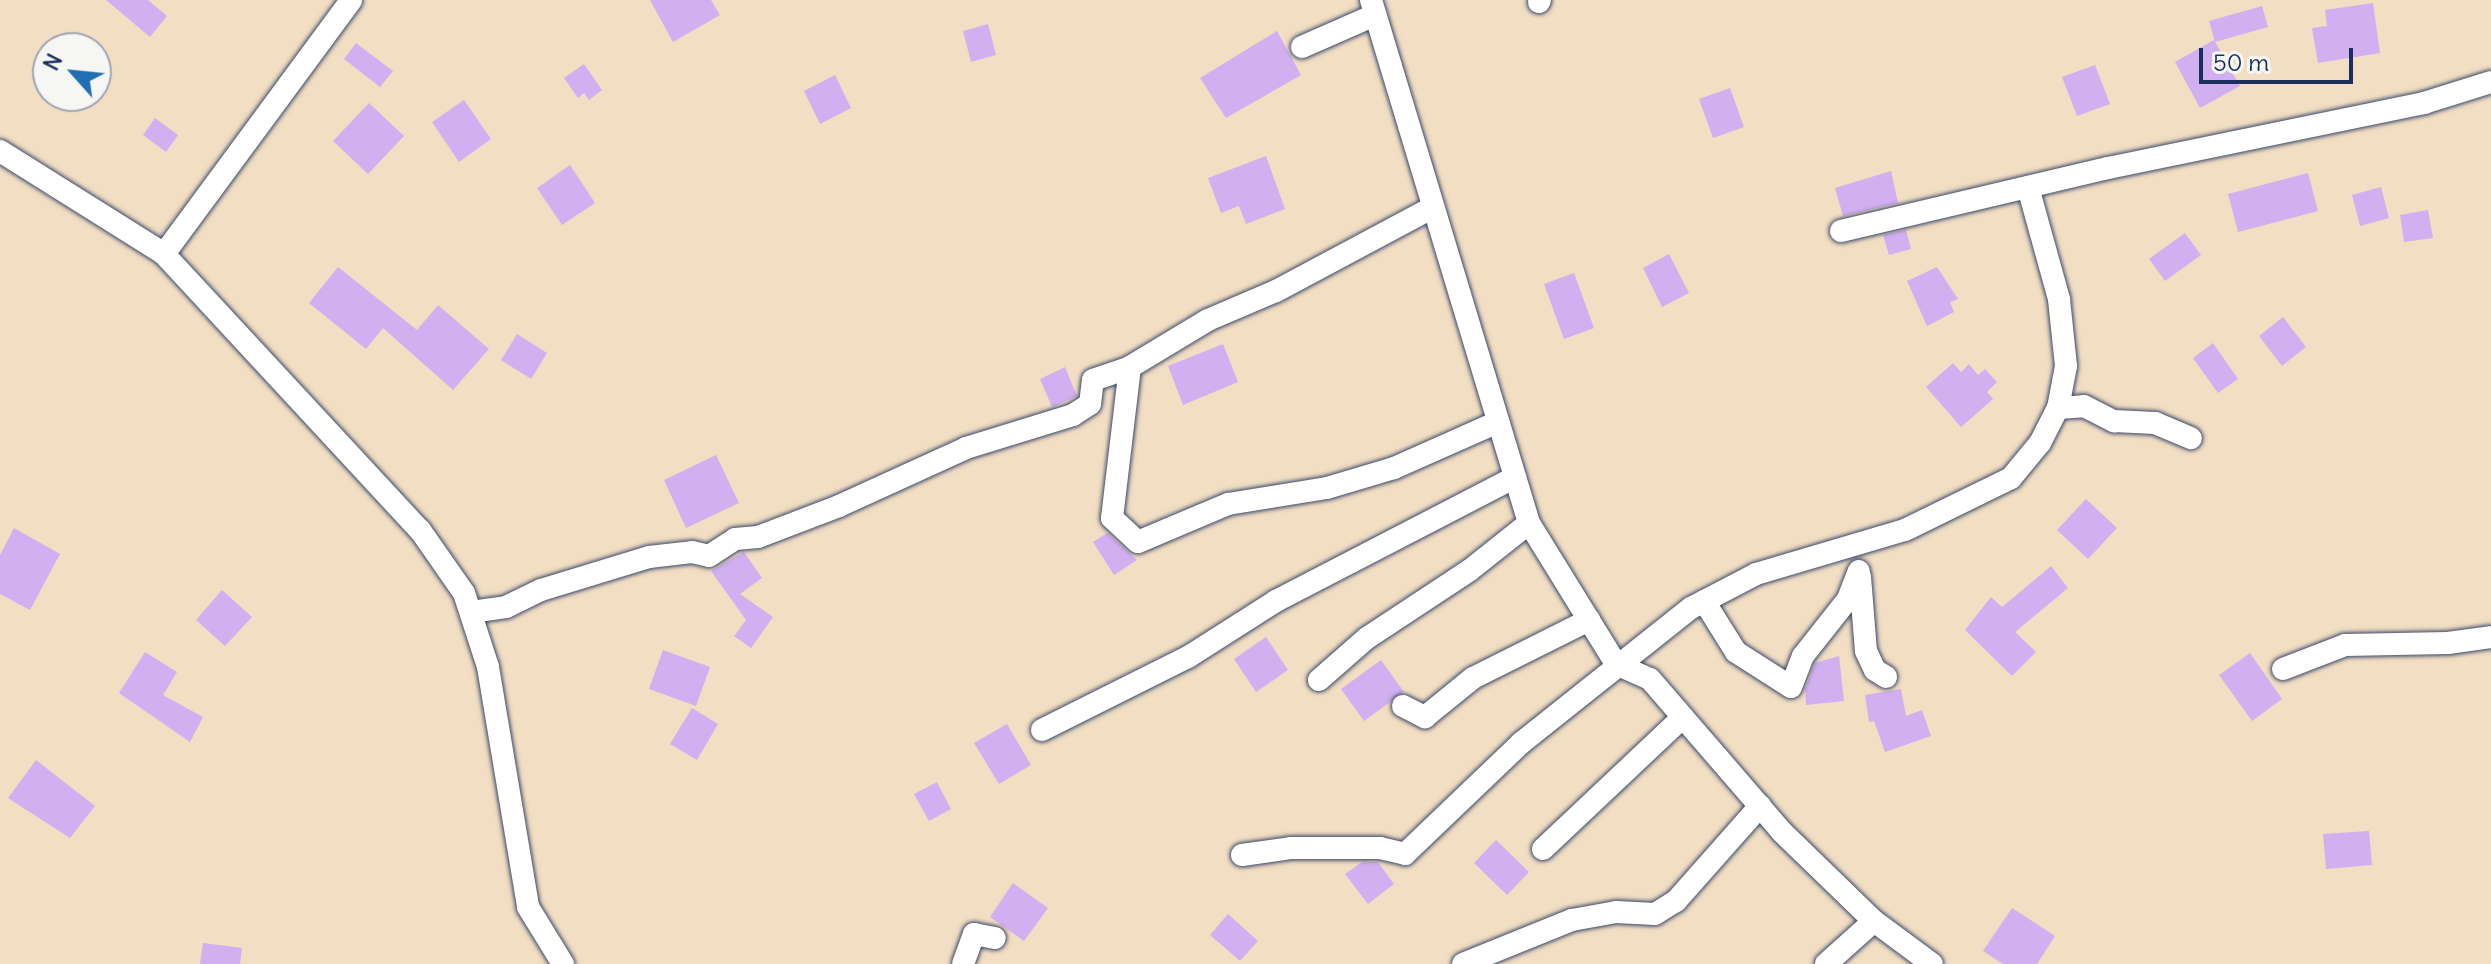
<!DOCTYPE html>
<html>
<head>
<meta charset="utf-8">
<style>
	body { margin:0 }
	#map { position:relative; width:2491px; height:964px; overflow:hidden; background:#f2dec2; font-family:Delius,sans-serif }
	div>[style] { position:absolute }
	.building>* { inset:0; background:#d2aff1 }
	.roads { filter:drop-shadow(0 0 2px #3b496d) drop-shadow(0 0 2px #3b496d) }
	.street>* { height:22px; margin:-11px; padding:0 11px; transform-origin:11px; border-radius:11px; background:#fff }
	span { translate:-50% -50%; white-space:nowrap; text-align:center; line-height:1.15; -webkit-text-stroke:7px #f6f6f2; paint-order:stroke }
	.north { position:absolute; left:32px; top:32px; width:80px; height:80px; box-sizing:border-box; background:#f6f6f2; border:2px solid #9ea6b7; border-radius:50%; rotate:297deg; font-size:22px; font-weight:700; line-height:32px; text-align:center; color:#1b2f5e }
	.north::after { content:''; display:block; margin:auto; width:28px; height:36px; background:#1f6fb2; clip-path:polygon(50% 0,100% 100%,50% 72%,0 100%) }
	.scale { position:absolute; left:2199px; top:48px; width:154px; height:36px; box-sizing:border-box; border:4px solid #1b2f5e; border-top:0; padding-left:10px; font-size:24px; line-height:28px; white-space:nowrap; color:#1b2f5e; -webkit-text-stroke:6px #f6f6f2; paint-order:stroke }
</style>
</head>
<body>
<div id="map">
	<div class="building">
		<div style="clip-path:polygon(106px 0,148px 0,167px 16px,150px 37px)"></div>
		<div style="clip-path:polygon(650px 0,711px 0,720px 15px,673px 42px)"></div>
		<div style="clip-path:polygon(2373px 3px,2380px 53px,2318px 63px,2312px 28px,2327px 26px,2325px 10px)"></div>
		<div style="clip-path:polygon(2262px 6px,2268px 27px,2215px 42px,2209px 21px)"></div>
		<div style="clip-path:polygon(988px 24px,996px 55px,971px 62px,963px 31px)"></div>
		<div style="clip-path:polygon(1277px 31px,1301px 75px,1226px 118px,1200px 78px)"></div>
		<div style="clip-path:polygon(2214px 40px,2240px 86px,2200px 108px,2175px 62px)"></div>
		<div style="clip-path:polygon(356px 43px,393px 71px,380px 87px,344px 59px)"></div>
		<div style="clip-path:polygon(584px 64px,602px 90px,589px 100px,584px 93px,578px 98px,564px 78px)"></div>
		<div style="clip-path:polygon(2095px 65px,2110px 104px,2077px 116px,2062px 77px)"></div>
		<div style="clip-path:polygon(835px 75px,851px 108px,820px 124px,804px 91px)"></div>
		<div style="clip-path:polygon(1730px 88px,1744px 127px,1713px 138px,1699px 99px)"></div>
		<div style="clip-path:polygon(464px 100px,491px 139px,459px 162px,432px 122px)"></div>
		<div style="clip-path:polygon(369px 103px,404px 136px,368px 174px,333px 141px)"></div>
		<div style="clip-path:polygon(155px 118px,178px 135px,166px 152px,143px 135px)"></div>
		<div style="clip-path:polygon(1266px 156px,1285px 209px,1246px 224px,1239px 206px,1221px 213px,1208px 178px)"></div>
		<div style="clip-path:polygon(570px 165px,595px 203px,562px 225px,537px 188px)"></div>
		<div style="clip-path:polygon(1891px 171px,1898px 203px,1843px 216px,1835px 188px)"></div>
		<div style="clip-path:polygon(2308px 173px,2318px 211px,2238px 232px,2228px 194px)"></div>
		<div style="clip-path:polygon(2381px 187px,2389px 218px,2360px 226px,2352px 195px)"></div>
		<div style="clip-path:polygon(2428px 210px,2433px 238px,2404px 242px,2400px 215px)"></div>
		<div style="clip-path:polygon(1906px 230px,1911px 249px,1889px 255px,1883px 235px)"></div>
		<div style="clip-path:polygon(2185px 233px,2201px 255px,2165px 281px,2149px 259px)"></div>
		<div style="clip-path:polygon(1669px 254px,1689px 293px,1662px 307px,1643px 268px)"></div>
		<div style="clip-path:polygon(338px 267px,417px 330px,438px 305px,489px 349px,453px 390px,383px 328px,366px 349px,309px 303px)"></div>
		<div style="clip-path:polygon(1937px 267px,1958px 299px,1950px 302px,1954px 312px,1927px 326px,1907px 281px)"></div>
		<div style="clip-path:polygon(1574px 273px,1594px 328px,1564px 339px,1544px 284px)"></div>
		<div style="clip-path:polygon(2283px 317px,2306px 347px,2282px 366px,2259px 336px)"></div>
		<div style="clip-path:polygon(517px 334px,547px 353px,531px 379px,501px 360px)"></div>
		<div style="clip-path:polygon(2213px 343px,2238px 379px,2218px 393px,2193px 358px)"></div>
		<div style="clip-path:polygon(1223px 344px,1238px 382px,1183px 405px,1168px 366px)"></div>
		<div style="clip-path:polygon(1953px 363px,1961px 372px,1969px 364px,1978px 375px,1985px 369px,1997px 382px,1987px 392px,1993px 399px,1961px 427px,1926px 387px)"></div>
		<div style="clip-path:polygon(1065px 367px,1077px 396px,1052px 407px,1040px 379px)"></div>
		<div style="clip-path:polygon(716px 455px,739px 503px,686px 528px,664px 480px)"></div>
		<div style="clip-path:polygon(2086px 499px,2117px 528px,2088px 559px,2057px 530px)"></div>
		<div style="clip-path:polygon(14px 528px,60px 554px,30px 610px,0 594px,0 555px)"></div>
		<div style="clip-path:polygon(1107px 533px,1137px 560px,1114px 575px,1093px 542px)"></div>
		<div style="clip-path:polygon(744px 552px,762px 578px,740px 594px,773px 617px,751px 648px,734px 636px,746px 620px,711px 571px)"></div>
		<div style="clip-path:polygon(2051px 566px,2068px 588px,2015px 632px,2036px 652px,2012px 676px,1965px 630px,1991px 597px,2002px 607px)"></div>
		<div style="clip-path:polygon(222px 590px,252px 617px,225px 646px,196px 620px)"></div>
		<div style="clip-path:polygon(1266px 637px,1288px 670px,1256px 692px,1234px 659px)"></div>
		<div style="clip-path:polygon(663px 650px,710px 667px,696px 706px,649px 689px)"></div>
		<div style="clip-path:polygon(145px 652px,177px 672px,163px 695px,203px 717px,190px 742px,119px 693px)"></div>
		<div style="clip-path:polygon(2250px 653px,2282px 699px,2252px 721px,2219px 675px)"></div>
		<div style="clip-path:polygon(1839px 656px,1844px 701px,1806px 705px,1805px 690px,1815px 663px)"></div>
		<div style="clip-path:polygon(1381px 660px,1404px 692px,1364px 721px,1341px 689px)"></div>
		<div style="clip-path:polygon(1901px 689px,1906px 716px,1922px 710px,1931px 736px,1885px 752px,1874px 721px,1869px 722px,1865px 695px)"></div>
		<div style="clip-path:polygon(692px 708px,718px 724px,697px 760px,670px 744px)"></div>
		<div style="clip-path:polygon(1007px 724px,1031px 765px,999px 784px,974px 743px)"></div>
		<div style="clip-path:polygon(36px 760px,95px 806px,70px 838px,8px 798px)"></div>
		<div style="clip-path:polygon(937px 782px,951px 809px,929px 821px,914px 794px)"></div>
		<div style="clip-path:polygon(2369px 831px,2372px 865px,2326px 869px,2323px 834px)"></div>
		<div style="clip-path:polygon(1496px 840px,1529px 872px,1507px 895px,1474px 863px)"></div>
		<div style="clip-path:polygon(1362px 862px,1378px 862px,1394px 884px,1368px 904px,1345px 874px)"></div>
		<div style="clip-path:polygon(1013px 883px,1048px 908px,1024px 941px,990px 917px)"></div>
		<div style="clip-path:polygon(2012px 908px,2055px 936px,2037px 964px,2003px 964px,1983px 951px)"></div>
		<div style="clip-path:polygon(1228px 914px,1258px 941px,1240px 961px,1210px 935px)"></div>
		<div style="clip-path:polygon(203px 943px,242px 948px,240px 964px,200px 964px)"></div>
	</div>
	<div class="roads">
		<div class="street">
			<div style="left:1371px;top:0;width:546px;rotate:73.19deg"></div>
			<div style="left:1529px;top:523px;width:166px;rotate:58.3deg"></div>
			<div style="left:1616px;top:664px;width:37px;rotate:24deg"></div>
			<div style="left:1650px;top:679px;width:202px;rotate:49.2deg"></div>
			<div style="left:1782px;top:832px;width:128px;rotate:44.1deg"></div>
			<div style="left:1874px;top:921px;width:72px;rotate:36.6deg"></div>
			<div style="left:1539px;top:2px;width:2px;rotate:-63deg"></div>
			<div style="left:1302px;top:47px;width:80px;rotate:-23.7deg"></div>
			<div style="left:0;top:151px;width:194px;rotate:32.1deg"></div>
			<div style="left:164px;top:254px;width:376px;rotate:47.2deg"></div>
			<div style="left:420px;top:530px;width:77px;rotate:55.1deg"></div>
			<div style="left:464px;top:593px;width:78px;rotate:72deg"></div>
			<div style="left:488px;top:667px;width:243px;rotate:80.5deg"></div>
			<div style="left:528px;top:907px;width:67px;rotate:58.4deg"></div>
			<div style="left:1841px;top:231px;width:274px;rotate:-13.3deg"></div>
			<div style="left:2108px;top:168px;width:323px;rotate:-11.6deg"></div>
			<div style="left:2424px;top:103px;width:70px;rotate:-17.4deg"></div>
			<div style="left:164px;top:254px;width:315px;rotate:-53.6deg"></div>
			<div style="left:1130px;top:367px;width:152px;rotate:96.8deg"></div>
			<div style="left:1112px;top:518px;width:35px;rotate:43deg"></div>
			<div style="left:1138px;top:542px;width:98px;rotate:-22.9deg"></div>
			<div style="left:1228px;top:504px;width:100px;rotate:-9.2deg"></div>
			<div style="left:1327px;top:488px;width:70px;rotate:-16.6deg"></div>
			<div style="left:1394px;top:468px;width:114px;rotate:-23.9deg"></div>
			<div style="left:2058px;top:408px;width:26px;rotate:-4deg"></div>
			<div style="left:2084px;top:406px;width:34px;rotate:27deg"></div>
			<div style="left:2114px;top:421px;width:41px;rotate:2.8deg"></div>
			<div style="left:2155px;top:423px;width:39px;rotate:23deg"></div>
			<div style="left:1860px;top:577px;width:74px;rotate:85.4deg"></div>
			<div style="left:1866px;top:651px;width:21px;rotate:65deg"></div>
			<div style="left:1875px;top:670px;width:13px;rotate:32deg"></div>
			<div style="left:1704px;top:601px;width:60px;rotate:57.9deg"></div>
			<div style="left:1736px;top:652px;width:65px;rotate:32.5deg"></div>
			<div style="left:1791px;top:687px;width:33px;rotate:-69deg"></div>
			<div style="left:1803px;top:656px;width:73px;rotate:-51.7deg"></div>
			<div style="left:1848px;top:599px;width:30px;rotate:-69deg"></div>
			<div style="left:471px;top:612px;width:35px;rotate:-8deg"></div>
			<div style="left:506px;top:607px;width:39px;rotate:-26deg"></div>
			<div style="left:541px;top:590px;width:113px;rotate:-17deg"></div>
			<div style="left:649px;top:557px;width:43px;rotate:-6.6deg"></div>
			<div style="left:692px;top:552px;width:17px;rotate:13deg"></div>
			<div style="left:709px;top:556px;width:31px;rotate:-33deg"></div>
			<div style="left:735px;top:539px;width:23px;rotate:-5deg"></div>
			<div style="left:758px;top:537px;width:87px;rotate:-20.9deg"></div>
			<div style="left:839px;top:506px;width:140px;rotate:-24.5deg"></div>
			<div style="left:966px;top:448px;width:112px;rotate:-17.1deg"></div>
			<div style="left:1073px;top:415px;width:20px;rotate:-33deg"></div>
			<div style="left:1090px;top:404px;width:24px;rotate:-83deg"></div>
			<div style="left:1093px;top:380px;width:39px;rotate:-19deg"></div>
			<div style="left:1130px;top:367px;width:91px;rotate:-31.1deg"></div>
			<div style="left:1208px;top:320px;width:74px;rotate:-23.1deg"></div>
			<div style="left:1276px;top:291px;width:178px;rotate:-28.1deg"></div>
			<div style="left:2283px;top:669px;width:66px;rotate:-21.2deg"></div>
			<div style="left:2345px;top:645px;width:103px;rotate:-1.1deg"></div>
			<div style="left:2448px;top:643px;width:43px;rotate:-7.9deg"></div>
			<div style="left:1319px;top:680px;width:64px;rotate:-41.2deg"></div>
			<div style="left:1367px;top:638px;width:123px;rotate:-33.4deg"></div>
			<div style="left:1470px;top:570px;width:75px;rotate:-38.5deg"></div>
			<div style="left:1403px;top:706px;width:25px;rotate:27deg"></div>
			<div style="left:1425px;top:717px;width:62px;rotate:-39.1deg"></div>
			<div style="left:1473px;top:678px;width:130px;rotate:-26.6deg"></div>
			<div style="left:1042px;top:730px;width:163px;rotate:-26.6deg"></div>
			<div style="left:1188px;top:657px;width:104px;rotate:-32.5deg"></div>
			<div style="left:1276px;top:601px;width:269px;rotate:-27.4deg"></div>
			<div style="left:1543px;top:849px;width:192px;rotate:-43.3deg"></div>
			<div style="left:1242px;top:855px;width:49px;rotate:-8.1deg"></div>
			<div style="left:1291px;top:848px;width:89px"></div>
			<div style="left:1380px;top:848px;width:26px;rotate:13deg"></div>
			<div style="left:1405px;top:854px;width:161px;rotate:-43.7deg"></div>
			<div style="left:1521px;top:743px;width:217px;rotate:-38.5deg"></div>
			<div style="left:1691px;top:608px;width:73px;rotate:-27.6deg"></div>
			<div style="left:1756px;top:574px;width:155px;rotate:-16.5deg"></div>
			<div style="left:1905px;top:530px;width:118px;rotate:-26.1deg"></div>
			<div style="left:2011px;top:478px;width:45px;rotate:-50.4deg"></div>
			<div style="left:2040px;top:443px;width:39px;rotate:-63deg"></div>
			<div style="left:2058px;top:408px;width:43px;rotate:-79.2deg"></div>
			<div style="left:2066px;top:366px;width:67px;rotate:-96deg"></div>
			<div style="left:2059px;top:299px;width:116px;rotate:-105.5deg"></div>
			<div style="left:963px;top:964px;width:32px;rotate:-70deg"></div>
			<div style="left:974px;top:934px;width:21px;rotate:11deg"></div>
			<div style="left:1463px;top:964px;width:118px;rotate:-22deg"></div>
			<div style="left:1572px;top:920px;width:45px;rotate:-10.3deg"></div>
			<div style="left:1616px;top:912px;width:39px;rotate:3deg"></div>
			<div style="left:1655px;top:914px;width:25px;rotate:-32deg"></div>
			<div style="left:1676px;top:901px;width:127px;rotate:-48.5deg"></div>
			<div style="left:1826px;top:964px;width:64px;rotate:-41.9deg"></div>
		</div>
	</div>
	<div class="north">N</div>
	<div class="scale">50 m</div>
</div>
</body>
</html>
